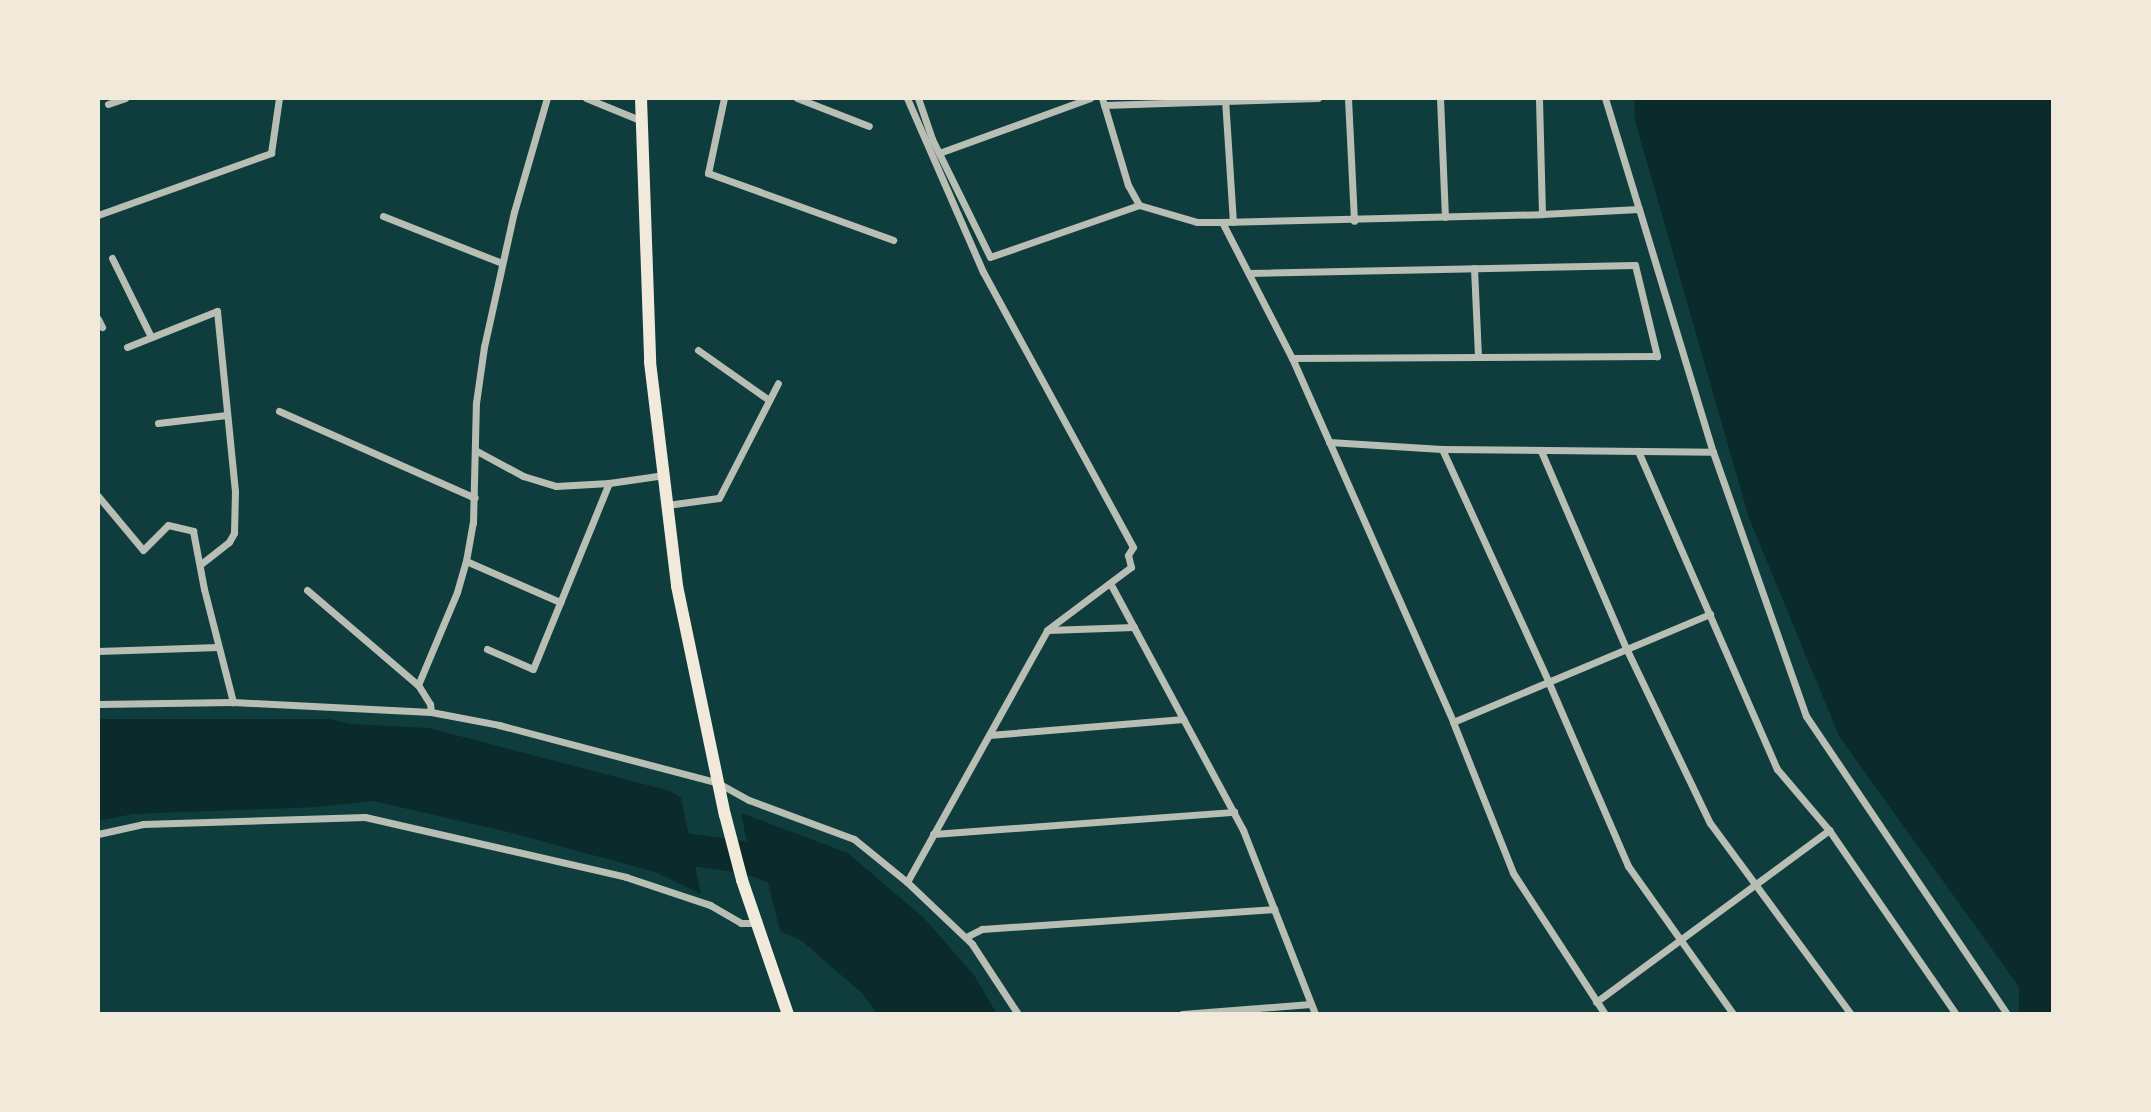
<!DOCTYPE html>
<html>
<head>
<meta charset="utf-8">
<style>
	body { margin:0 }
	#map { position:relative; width:2151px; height:1112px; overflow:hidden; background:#0f3d3e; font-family:"PT Sans Narrow",sans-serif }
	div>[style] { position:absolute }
	.water>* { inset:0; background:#0a2a2b }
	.river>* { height:32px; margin:-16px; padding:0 16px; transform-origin:16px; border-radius:16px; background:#0a2a2b }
	.minor>* { height:7px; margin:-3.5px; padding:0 3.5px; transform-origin:3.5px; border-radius:3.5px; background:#b8beb3 }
	.primary>* { height:12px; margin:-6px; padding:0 6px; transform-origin:6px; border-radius:6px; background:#f1e9da }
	span { translate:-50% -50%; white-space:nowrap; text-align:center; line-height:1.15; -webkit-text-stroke:7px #f1e9da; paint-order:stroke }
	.frame { position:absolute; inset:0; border:100px solid #f1e9da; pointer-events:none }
</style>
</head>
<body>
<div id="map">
	<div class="water">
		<div style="clip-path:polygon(1634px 98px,2053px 98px,2053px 1014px,2019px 1014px,2019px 987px,1839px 736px,1749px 518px,1635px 121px)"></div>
		<div style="clip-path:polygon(98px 719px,330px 719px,351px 724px,429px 728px,670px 791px,681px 798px,701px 894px,655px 872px,504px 831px,373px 801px,317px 807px,133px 814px,98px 821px)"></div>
		<div style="clip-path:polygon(741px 813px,848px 853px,924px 918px,974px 975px,997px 1014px,877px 1014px,862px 993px,802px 941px,780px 931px,767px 879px,753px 873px)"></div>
	</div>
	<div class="river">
		<div style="left:650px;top:844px;width:99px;rotate:8.1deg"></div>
		<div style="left:748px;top:858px;width:45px;rotate:19.7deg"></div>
	</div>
	<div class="minor">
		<div style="left:586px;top:98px;width:58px;rotate:22.2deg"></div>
		<div style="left:724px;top:98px;width:77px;rotate:102deg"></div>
		<div style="left:708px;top:173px;width:197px;rotate:19.9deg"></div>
		<div style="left:797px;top:98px;width:77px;rotate:21.3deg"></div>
		<div style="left:918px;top:98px;width:43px;rotate:71.1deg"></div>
		<div style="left:932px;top:139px;width:131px;rotate:63.8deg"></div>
		<div style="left:990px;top:257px;width:158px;rotate:-19.2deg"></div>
		<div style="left:1102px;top:98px;width:91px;rotate:73.4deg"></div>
		<div style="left:1128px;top:185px;width:23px;rotate:61deg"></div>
		<div style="left:1139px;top:205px;width:60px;rotate:16.3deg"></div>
		<div style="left:1197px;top:222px;width:25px"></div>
		<div style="left:1222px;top:222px;width:320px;rotate:-1.4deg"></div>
		<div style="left:1542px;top:214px;width:116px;rotate:-91.5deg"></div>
		<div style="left:1348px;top:98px;width:123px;rotate:87.2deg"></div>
		<div style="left:1440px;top:98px;width:119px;rotate:87.6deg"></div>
		<div style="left:1605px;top:98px;width:116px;rotate:73deg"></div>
		<div style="left:1225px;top:99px;width:123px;rotate:86.3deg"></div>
		<div style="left:108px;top:104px;width:18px;rotate:-19deg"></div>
		<div style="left:1104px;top:105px;width:214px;rotate:-1.9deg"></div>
		<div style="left:939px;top:153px;width:161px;rotate:-20deg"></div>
		<div style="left:1542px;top:214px;width:97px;rotate:-3deg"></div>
		<div style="left:1639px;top:209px;width:254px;rotate:73.1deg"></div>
		<div style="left:98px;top:215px;width:184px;rotate:-19.7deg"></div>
		<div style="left:271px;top:153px;width:56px;rotate:-81.7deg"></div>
		<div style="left:383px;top:216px;width:128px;rotate:21.6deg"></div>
		<div style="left:1222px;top:222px;width:153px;rotate:62.8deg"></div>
		<div style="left:1292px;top:358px;width:398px;rotate:66.1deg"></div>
		<div style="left:1453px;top:722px;width:162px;rotate:68.3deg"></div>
		<div style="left:1513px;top:873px;width:168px;rotate:56.9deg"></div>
		<div style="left:112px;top:258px;width:88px;rotate:63.7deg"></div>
		<div style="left:1474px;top:268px;width:89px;rotate:87.4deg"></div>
		<div style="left:1250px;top:273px;width:385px;rotate:-1.2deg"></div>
		<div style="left:1635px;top:265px;width:94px;rotate:76.4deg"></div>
		<div style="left:1657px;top:356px;width:365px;rotate:179.7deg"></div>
		<div style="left:98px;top:319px;width:9px;rotate:63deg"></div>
		<div style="left:127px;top:347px;width:97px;rotate:-21.8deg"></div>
		<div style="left:217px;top:311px;width:181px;rotate:84.3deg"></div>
		<div style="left:235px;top:491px;width:42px;rotate:91.4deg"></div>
		<div style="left:234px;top:533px;width:10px;rotate:119deg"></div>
		<div style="left:229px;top:542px;width:36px;rotate:142deg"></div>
		<div style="left:698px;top:350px;width:87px;rotate:35.2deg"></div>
		<div style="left:279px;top:411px;width:214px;rotate:23.9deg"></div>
		<div style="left:158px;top:423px;width:69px;rotate:-6.6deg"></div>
		<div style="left:1329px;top:442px;width:113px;rotate:3.5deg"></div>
		<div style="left:1442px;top:449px;width:271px;rotate:0.6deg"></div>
		<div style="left:1713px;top:452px;width:280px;rotate:70.6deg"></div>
		<div style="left:1806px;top:716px;width:359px;rotate:56deg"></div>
		<div style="left:1442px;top:449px;width:255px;rotate:65.4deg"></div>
		<div style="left:1548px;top:681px;width:202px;rotate:66.6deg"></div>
		<div style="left:1628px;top:866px;width:181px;rotate:54.6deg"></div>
		<div style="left:475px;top:450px;width:55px;rotate:28.4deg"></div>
		<div style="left:523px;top:476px;width:34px;rotate:17deg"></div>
		<div style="left:556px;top:486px;width:53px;rotate:-3.2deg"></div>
		<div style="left:609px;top:483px;width:56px;rotate:-8.3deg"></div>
		<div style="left:1541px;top:451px;width:215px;rotate:66.7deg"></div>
		<div style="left:1626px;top:648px;width:194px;rotate:64.4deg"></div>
		<div style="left:1710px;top:823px;width:237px;rotate:53.6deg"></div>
		<div style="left:1638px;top:451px;width:347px;rotate:66.4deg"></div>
		<div style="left:1777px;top:769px;width:80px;rotate:49.6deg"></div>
		<div style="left:1829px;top:830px;width:224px;rotate:55.4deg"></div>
		<div style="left:98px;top:496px;width:70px;rotate:50.2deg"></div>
		<div style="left:143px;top:550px;width:35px;rotate:-45deg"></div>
		<div style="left:168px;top:525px;width:26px;rotate:13deg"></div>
		<div style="left:193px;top:531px;width:59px;rotate:79.3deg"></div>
		<div style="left:204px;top:589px;width:117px;rotate:75.6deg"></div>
		<div style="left:667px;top:505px;width:52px;rotate:-7.7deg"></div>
		<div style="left:719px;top:498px;width:129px;rotate:-62.8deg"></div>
		<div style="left:466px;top:561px;width:103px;rotate:23.6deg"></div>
		<div style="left:1110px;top:583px;width:281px;rotate:61.7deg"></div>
		<div style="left:1243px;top:830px;width:198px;rotate:68.6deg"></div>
		<div style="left:307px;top:590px;width:146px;rotate:40.6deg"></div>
		<div style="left:1048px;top:630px;width:86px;rotate:-2deg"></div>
		<div style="left:487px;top:649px;width:50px;rotate:23.5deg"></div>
		<div style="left:533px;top:669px;width:201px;rotate:-67.8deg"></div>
		<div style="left:98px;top:651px;width:120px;rotate:-1.9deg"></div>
		<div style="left:98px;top:704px;width:135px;rotate:-0.8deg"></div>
		<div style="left:233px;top:702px;width:198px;rotate:2.9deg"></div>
		<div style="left:431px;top:712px;width:69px;rotate:10.8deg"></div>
		<div style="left:499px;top:725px;width:227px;rotate:14.8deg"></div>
		<div style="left:718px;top:783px;width:35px;rotate:29deg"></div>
		<div style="left:749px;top:800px;width:112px;rotate:20.4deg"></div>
		<div style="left:854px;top:839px;width:68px;rotate:39.1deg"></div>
		<div style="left:907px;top:882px;width:90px;rotate:43.6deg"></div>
		<div style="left:972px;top:944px;width:84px;rotate:56.7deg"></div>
		<div style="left:431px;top:712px;width:8px;rotate:-97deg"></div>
		<div style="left:430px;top:704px;width:22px;rotate:-122deg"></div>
		<div style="left:418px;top:685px;width:101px;rotate:-67.2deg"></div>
		<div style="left:457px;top:592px;width:32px;rotate:-74deg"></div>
		<div style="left:466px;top:561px;width:39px;rotate:-80deg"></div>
		<div style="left:473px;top:523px;width:120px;rotate:-88.6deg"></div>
		<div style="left:476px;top:403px;width:57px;rotate:-81.9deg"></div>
		<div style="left:484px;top:347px;width:138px;rotate:-77.5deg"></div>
		<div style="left:514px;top:212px;width:119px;rotate:-73.9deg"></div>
		<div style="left:1453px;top:722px;width:279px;rotate:-22.8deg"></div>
		<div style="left:989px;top:735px;width:195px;rotate:-4.7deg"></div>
		<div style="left:98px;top:834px;width:46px;rotate:-12.5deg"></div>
		<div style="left:143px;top:824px;width:222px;rotate:-1.8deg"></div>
		<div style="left:365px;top:817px;width:268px;rotate:12.9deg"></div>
		<div style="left:626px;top:877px;width:89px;rotate:18.4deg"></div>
		<div style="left:710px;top:905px;width:36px;rotate:30deg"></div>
		<div style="left:741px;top:923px;width:16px"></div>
		<div style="left:933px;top:834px;width:302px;rotate:-4.2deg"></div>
		<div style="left:907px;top:882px;width:288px;rotate:-60.9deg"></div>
		<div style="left:1047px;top:630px;width:105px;rotate:-36.9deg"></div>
		<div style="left:1131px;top:567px;width:12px;rotate:-104deg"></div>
		<div style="left:1128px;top:555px;width:9px;rotate:-58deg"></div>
		<div style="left:1133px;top:547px;width:313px;rotate:-118.6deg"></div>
		<div style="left:983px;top:272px;width:190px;rotate:-113.6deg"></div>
		<div style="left:966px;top:937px;width:18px;rotate:-27deg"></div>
		<div style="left:982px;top:929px;width:293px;rotate:-3.9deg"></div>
		<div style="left:1596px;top:1002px;width:290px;rotate:-36.4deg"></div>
		<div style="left:1182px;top:1014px;width:129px;rotate:-4.4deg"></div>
	</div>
	<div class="primary">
		<div style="left:641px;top:98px;width:264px;rotate:88deg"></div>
		<div style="left:650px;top:362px;width:226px;rotate:83.1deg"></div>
		<div style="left:677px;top:586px;width:234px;rotate:78.2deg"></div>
		<div style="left:725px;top:815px;width:67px;rotate:75.3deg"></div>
		<div style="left:742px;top:880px;width:142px;rotate:71.1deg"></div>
	</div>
	<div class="frame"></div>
</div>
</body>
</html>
